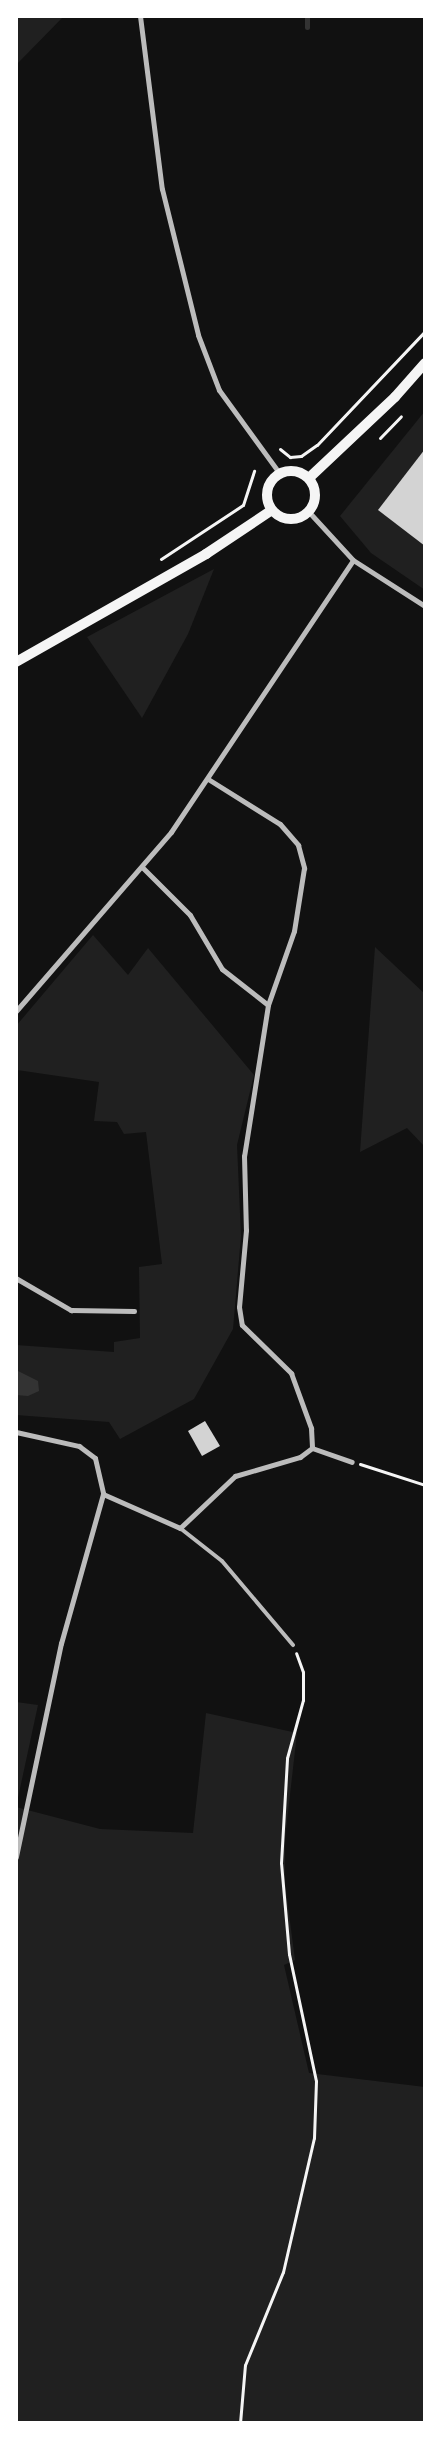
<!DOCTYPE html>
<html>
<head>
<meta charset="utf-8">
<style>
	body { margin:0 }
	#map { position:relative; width:441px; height:2439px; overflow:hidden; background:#111; font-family:Figtree,sans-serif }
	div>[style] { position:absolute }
	.green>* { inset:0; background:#202020 }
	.water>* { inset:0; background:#333 }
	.stream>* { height:5px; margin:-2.5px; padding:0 2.5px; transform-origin:2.5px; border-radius:2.5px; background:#333 }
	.building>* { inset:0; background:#d3d3d3 }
	.path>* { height:3px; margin:-1.5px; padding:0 1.5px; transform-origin:1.5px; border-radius:1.5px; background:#f5f5f5 }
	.service>* { height:4px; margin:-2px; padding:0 2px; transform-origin:2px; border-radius:2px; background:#bcbcbc }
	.pedestrian>* { height:4.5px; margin:-2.25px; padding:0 2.25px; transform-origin:2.25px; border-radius:2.25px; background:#bcbcbc }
	.minor>* { height:5px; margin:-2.5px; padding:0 2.5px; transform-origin:2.5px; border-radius:2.5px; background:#bcbcbc }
	.secondary>* { height:10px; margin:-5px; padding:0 5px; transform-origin:5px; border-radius:5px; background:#f5f5f5 }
	.secondary>.ring { margin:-5px; padding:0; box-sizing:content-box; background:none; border:10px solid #f5f5f5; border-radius:50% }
	span { translate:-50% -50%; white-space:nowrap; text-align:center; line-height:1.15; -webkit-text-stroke:5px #fff; paint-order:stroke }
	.frame { position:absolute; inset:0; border:18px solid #fff; pointer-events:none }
</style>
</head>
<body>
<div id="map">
	<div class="green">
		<div style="clip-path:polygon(16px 16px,64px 16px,16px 65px)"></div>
		<div style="clip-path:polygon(425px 411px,425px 590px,371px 553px,340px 516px)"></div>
		<div style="clip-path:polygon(214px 569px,188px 634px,142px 718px,87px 637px)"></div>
		<div style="clip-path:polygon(93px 935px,128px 975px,148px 948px,254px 1075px,237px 1145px,241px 1236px,233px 1329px,194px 1399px,120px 1439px,109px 1422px,16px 1415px,16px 1345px,114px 1352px,114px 1342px,140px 1338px,139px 1267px,162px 1264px,146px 1132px,124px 1134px,117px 1122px,94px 1121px,99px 1082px,17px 1070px,16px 1076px,16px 1026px)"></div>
		<div style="clip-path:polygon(375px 947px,425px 994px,425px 1147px,407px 1128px,360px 1152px)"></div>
		<div style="clip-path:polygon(16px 1702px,38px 1705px,16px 1807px,100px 1829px,193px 1833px,206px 1713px,297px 1733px,285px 1839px,285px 1883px,295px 1960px,284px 1965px,309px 2073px,425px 2087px,425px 2423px,16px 2423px)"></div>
	</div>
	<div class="water">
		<div style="clip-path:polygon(16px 1370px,38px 1381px,39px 1391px,28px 1396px,16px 1395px)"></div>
	</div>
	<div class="stream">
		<div style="left:307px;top:16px;width:11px;rotate:90deg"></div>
	</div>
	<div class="building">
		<div style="clip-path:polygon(425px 449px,425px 546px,378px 510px)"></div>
		<div style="clip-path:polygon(205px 1421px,220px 1446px,202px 1456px,188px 1431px)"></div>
	</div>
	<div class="path">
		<div style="left:380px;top:438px;width:30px;rotate:-46deg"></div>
		<div style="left:280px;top:449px;width:13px;rotate:39deg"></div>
		<div style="left:290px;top:457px;width:11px;rotate:-5deg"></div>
		<div style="left:301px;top:456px;width:19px;rotate:-35deg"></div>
		<div style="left:317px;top:445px;width:157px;rotate:-46.5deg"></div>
		<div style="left:161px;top:559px;width:98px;rotate:-33.4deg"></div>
		<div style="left:243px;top:505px;width:36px;rotate:-72deg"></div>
		<div style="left:360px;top:1464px;width:68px;rotate:17.9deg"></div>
		<div style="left:240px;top:2423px;width:58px;rotate:-85.1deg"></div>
		<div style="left:245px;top:2365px;width:100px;rotate:-67.8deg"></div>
		<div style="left:283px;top:2272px;width:138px;rotate:-77deg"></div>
		<div style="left:314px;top:2138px;width:57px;rotate:-88deg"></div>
		<div style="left:316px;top:2081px;width:130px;rotate:-102deg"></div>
		<div style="left:289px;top:1954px;width:91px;rotate:-95deg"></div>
		<div style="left:281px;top:1863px;width:105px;rotate:-86.7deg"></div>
		<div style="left:287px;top:1758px;width:60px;rotate:-74.6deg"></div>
		<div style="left:303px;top:1700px;width:28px;rotate:-90deg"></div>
		<div style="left:303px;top:1672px;width:20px;rotate:-110deg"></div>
	</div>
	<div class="service">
		<div style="left:180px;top:1528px;width:53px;rotate:38.2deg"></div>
		<div style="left:222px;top:1561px;width:110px;rotate:49.8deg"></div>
	</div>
	<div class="pedestrian">
		<div style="left:16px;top:1278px;width:64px;rotate:30.2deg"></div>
		<div style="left:71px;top:1310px;width:63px;rotate:0.9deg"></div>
	</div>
	<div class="minor">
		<div style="left:140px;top:16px;width:174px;rotate:82.8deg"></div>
		<div style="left:162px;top:189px;width:150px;rotate:76.1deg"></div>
		<div style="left:198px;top:335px;width:59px;rotate:69.1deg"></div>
		<div style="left:219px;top:390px;width:104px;rotate:54deg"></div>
		<div style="left:308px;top:511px;width:67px;rotate:47.4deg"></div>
		<div style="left:353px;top:560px;width:85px;rotate:32.6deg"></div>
		<div style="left:208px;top:779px;width:85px;rotate:32deg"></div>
		<div style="left:280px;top:824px;width:28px;rotate:49deg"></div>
		<div style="left:298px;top:845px;width:24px;rotate:75deg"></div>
		<div style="left:304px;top:868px;width:64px;rotate:99deg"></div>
		<div style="left:294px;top:931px;width:78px;rotate:109.4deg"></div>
		<div style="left:268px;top:1005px;width:153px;rotate:99deg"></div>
		<div style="left:244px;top:1156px;width:74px;rotate:88.5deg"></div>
		<div style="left:246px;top:1230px;width:77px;rotate:95.2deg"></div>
		<div style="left:239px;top:1307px;width:18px;rotate:81deg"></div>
		<div style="left:242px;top:1325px;width:69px;rotate:44.4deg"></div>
		<div style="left:291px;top:1373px;width:59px;rotate:70deg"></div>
		<div style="left:311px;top:1428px;width:20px;rotate:87deg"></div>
		<div style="left:142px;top:867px;width:68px;rotate:45deg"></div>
		<div style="left:190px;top:915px;width:63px;rotate:59.3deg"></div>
		<div style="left:222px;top:969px;width:58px;rotate:38deg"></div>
		<div style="left:16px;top:1011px;width:237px;rotate:-49.1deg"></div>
		<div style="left:171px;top:832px;width:327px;rotate:-56.2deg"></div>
		<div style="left:16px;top:1432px;width:65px;rotate:12.5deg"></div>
		<div style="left:79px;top:1446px;width:20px;rotate:37deg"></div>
		<div style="left:95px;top:1458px;width:37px;rotate:77deg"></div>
		<div style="left:103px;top:1494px;width:155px;rotate:105.7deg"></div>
		<div style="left:61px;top:1643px;width:219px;rotate:101.9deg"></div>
		<div style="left:312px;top:1448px;width:42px;rotate:19.3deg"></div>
		<div style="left:103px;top:1494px;width:84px;rotate:23.8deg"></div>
		<div style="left:180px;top:1528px;width:76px;rotate:-43.4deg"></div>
		<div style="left:235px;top:1476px;width:68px;rotate:-16.3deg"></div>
		<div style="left:300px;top:1457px;width:15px;rotate:-37deg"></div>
	</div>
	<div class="secondary">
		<div class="ring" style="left:267px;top:471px;width:38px;height:38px"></div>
		<div style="left:309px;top:478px;width:118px;rotate:-43.3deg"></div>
		<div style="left:395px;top:397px;width:45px;rotate:-48.6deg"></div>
		<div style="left:16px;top:662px;width:219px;rotate:-29.6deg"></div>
		<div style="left:206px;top:554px;width:79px;rotate:-33.7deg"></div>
	</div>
	<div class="frame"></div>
</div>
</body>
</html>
